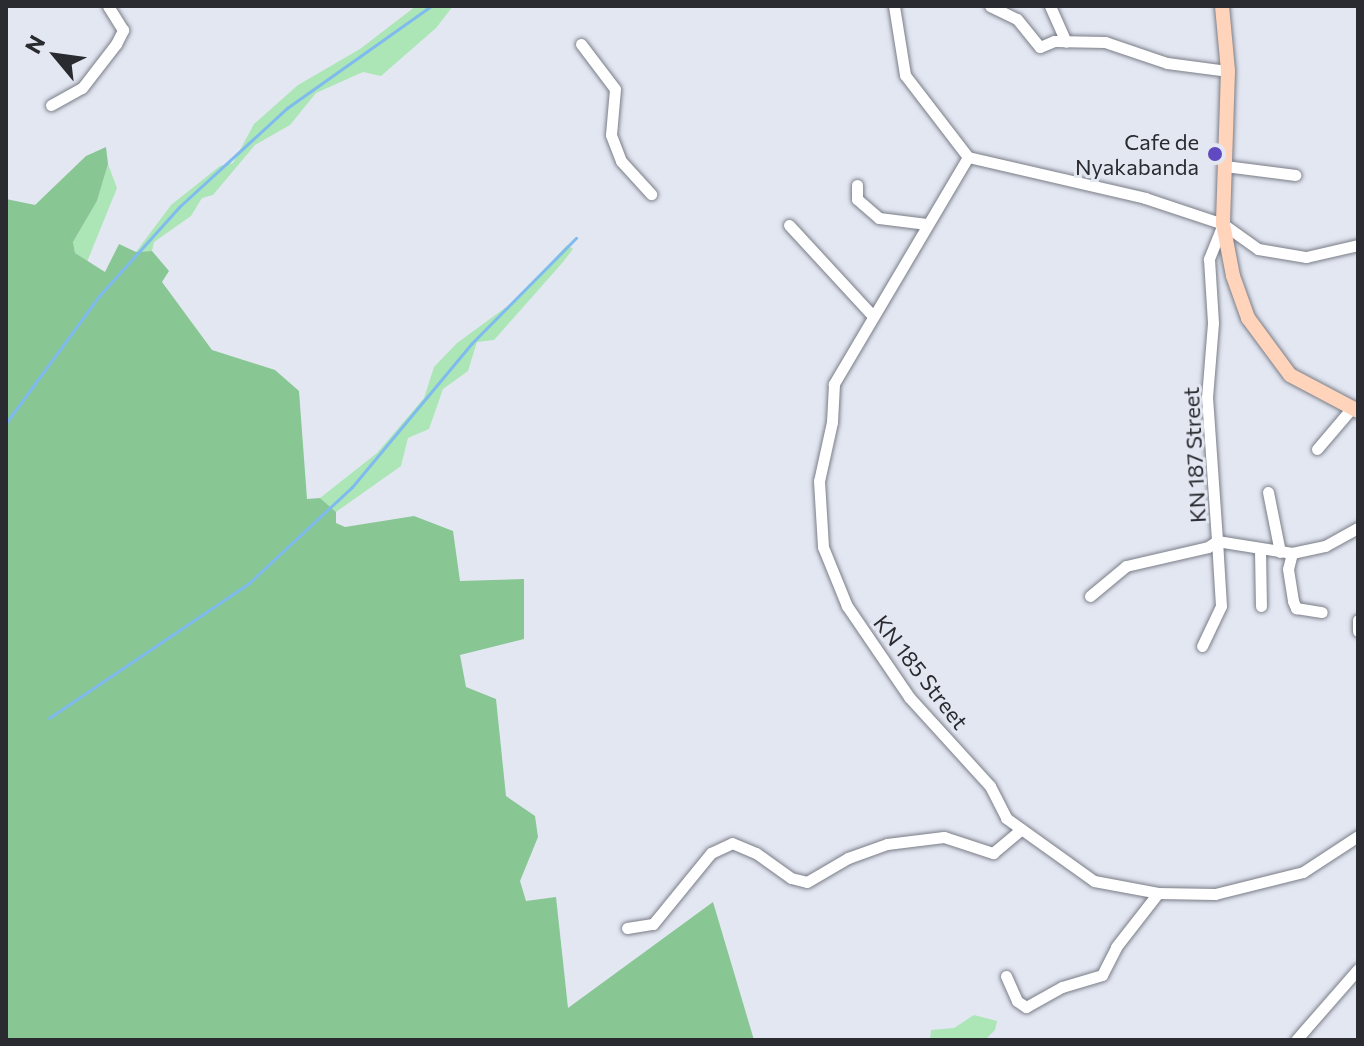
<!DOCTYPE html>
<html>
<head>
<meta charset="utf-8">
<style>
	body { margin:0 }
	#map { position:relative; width:1364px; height:1046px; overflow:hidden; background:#e3e7f2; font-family:Commissioner,sans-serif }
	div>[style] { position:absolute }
	.green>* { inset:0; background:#ace6b7 }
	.forest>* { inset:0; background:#88c694 }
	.stream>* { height:3px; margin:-1.5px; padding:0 1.5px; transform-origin:1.5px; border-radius:1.5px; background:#7fbbee }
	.roads { filter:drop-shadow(0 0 2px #797d87) drop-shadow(0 0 2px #797d87) }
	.minor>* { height:11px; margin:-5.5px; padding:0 5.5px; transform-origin:5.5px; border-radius:5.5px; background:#fff }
	.major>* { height:14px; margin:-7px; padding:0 7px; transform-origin:7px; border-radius:7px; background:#ffd4bb }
	.dots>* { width:22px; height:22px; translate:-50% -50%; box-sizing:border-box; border:4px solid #e3e7f2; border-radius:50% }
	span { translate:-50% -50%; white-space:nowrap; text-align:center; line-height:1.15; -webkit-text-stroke:6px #e3e7f2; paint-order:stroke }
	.poi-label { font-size:22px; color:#2a2b30 }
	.right { translate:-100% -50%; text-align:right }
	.street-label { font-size:22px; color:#2a2b30 }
	.frame { position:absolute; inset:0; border:8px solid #2a2b30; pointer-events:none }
	.north { position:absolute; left:16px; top:16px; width:80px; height:80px; -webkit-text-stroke:6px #e3e7f2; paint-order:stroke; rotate:299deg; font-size:22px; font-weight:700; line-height:32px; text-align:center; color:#2a2b30 }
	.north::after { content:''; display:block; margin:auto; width:28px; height:36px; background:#2a2b30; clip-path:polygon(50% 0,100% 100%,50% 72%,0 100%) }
</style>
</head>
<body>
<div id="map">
	<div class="green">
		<div style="clip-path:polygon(416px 6px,453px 6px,436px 28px,381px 76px,363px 72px,316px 93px,290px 125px,255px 145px,213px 195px,202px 198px,191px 216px,154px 242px,152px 251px,136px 252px,171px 205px,220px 166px,233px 163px,254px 124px,298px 85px,360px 49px)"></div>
		<div style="clip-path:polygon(108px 164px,117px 188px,87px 262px,75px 253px,73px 242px,97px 201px)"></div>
		<div style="clip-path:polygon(567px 245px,573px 249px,563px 262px,494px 340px,477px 342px,468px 371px,443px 389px,429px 429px,408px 438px,401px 466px,336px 512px,320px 498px,377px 453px,424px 398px,434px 367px,457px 343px,520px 297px)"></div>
		<div style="clip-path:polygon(974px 1015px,997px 1021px,995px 1030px,985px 1040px,930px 1040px,931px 1030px,954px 1028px)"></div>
	</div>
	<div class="forest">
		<div style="clip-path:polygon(106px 147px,108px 164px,97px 201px,73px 242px,75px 253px,105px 272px,119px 244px,136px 252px,152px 251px,169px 271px,162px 282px,212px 350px,275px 370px,299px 391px,307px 499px,320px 498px,336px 512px,336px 523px,345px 527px,414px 516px,453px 531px,460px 581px,524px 579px,524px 639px,460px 655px,466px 687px,496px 699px,506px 796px,535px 816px,538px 837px,520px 881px,526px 901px,556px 897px,568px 1008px,713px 902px,754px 1040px,6px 1040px,6px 199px,35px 205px,86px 156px)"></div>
	</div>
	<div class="stream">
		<div style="left:6px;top:423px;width:157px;rotate:-53.8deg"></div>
		<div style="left:99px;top:296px;width:120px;rotate:-48deg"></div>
		<div style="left:179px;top:207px;width:147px;rotate:-42.5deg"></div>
		<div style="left:287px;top:108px;width:176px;rotate:-35.3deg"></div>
		<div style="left:49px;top:718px;width:241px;rotate:-34deg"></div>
		<div style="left:249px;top:583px;width:141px;rotate:-43deg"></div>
		<div style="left:352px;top:487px;width:187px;rotate:-50.2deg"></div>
		<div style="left:472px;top:343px;width:148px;rotate:-45.3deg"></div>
	</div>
	<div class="roads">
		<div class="minor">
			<div style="left:894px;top:6px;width:70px;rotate:80.9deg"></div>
			<div style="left:905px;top:75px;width:103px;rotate:52.5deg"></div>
			<div style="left:968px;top:157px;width:182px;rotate:13deg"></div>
			<div style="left:1145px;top:198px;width:82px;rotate:18.4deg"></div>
			<div style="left:1223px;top:224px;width:43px;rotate:35.5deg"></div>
			<div style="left:1258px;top:249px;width:49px;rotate:9.5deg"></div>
			<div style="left:1306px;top:257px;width:53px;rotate:-13deg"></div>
			<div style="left:990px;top:6px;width:30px;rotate:26deg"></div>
			<div style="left:1017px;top:19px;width:36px;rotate:51deg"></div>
			<div style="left:1040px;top:47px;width:15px;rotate:-23deg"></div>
			<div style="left:1054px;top:41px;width:51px;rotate:1.1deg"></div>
			<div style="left:1105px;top:42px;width:65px;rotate:18.7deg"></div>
			<div style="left:1167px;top:63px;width:62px;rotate:7.5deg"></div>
			<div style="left:1050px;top:6px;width:39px;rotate:66deg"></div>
			<div style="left:581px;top:44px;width:56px;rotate:52.9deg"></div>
			<div style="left:615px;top:89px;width:46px;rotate:95deg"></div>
			<div style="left:611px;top:135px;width:28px;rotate:69deg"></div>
			<div style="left:621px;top:161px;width:45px;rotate:47.7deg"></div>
			<div style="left:51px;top:105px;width:35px;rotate:-29deg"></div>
			<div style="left:82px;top:88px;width:56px;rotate:-52.3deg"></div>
			<div style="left:116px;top:44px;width:16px;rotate:-63deg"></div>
			<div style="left:123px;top:30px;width:28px;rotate:-122deg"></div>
			<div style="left:968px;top:157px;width:264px;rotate:120.6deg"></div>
			<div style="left:834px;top:384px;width:38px;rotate:93deg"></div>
			<div style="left:832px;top:422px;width:60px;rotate:102.4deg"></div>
			<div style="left:819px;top:481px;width:66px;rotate:86.5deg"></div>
			<div style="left:823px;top:547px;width:64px;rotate:67.9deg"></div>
			<div style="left:847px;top:606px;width:110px;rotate:55.7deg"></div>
			<div style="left:909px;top:697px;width:120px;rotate:47.7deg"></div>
			<div style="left:990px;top:786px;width:36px;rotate:63deg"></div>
			<div style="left:1006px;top:818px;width:108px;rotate:35.6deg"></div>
			<div style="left:1094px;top:881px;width:65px;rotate:10.6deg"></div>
			<div style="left:1158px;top:893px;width:57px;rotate:1deg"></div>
			<div style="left:1215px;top:894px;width:91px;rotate:-14deg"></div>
			<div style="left:1303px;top:872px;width:66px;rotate:-33.2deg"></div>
			<div style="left:1225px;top:166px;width:71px;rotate:7.3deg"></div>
			<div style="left:857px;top:185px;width:14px;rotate:90deg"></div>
			<div style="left:857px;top:199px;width:29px;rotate:41deg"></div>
			<div style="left:879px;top:218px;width:48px;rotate:7.1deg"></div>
			<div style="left:1223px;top:224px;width:38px;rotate:112deg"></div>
			<div style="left:1209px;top:259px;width:64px;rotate:86.4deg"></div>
			<div style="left:1213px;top:323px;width:74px;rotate:94.6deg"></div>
			<div style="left:1207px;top:397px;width:144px;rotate:86deg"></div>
			<div style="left:1217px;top:541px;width:76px;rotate:9.1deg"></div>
			<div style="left:1292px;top:553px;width:34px;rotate:-12deg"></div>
			<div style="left:1325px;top:546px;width:38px;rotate:-29deg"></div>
			<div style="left:789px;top:225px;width:121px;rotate:47.3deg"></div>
			<div style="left:1317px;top:449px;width:52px;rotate:-49.6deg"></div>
			<div style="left:1268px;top:492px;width:61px;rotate:78.7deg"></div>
			<div style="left:1260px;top:550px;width:56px;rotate:89deg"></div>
			<div style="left:1292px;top:553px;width:16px;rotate:104deg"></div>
			<div style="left:1288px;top:569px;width:32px;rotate:81deg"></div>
			<div style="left:1293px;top:601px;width:8px;rotate:67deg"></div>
			<div style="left:1296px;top:608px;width:26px;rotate:9deg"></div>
			<div style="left:1090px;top:596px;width:47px;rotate:-39.8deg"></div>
			<div style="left:1126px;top:566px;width:84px;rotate:-13deg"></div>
			<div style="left:1208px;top:547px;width:11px;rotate:-34deg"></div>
			<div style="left:1358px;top:620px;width:11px;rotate:90deg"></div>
			<div style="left:1202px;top:646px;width:44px;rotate:-64.6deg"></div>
			<div style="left:1221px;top:606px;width:65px;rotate:-93.5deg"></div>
			<div style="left:627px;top:928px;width:26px;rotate:-9deg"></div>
			<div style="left:653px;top:924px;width:92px;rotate:-50.8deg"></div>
			<div style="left:711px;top:853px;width:23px;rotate:-25deg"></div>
			<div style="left:732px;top:843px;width:26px;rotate:23deg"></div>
			<div style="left:756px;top:853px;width:43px;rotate:35.5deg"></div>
			<div style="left:791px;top:878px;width:16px;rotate:14deg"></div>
			<div style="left:807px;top:882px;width:48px;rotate:-30.3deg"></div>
			<div style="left:848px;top:858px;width:41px;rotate:-19.7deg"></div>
			<div style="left:887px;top:844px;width:57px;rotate:-7deg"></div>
			<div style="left:944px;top:837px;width:52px;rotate:18.1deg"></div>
			<div style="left:993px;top:853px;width:35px;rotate:-40deg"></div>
			<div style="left:1006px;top:976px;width:27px;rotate:66deg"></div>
			<div style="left:1017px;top:1001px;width:11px;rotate:34deg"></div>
			<div style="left:1026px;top:1007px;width:41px;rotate:-29.1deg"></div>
			<div style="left:1062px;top:987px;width:42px;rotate:-16.7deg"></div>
			<div style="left:1102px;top:975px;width:31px;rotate:-63deg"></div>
			<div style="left:1116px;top:947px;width:68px;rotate:-52.1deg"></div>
			<div style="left:1296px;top:1040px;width:94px;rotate:-48.9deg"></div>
		</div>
		<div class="major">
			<div style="left:1222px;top:6px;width:65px;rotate:84.7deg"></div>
			<div style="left:1228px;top:71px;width:153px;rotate:91.9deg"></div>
			<div style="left:1223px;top:224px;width:53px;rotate:79.1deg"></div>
			<div style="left:1233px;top:276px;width:45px;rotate:70.3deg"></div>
			<div style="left:1248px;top:318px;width:71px;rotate:53.6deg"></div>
			<div style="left:1290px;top:375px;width:77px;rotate:27.9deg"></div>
		</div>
	</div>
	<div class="dots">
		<div style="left:1215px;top:154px;background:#6149c1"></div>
	</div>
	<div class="poi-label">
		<span class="right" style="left:1199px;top:154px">Cafe de<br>Nyakabanda</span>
	</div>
	<div class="street-label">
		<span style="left:1194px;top:455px;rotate:-93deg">KN 187 Street</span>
		<span style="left:921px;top:672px;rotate:52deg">KN 185 Street</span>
	</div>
	<div class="frame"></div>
	<div class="north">N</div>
</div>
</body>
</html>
